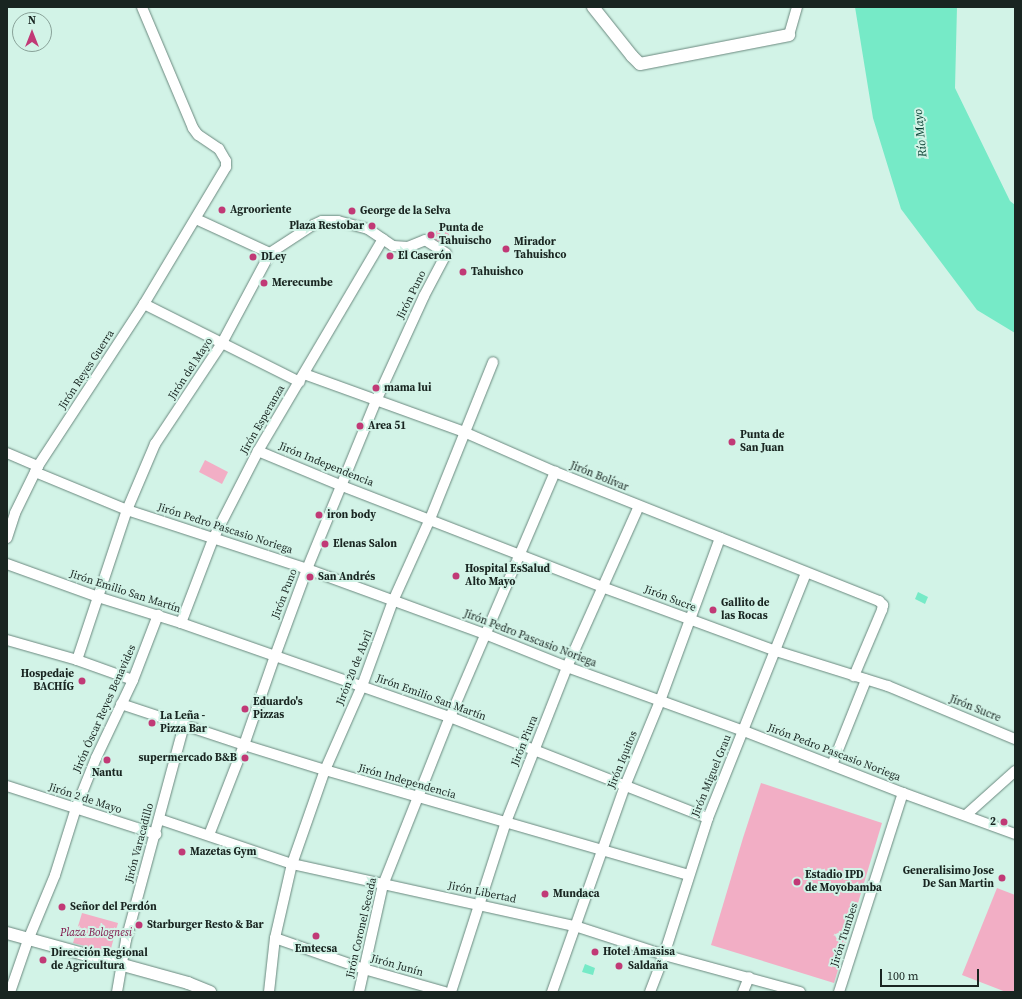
<!DOCTYPE html>
<html>
<head>
<meta charset="utf-8">
<style>
	body { margin:0 }
	#map { position:relative; width:1022px; height:999px; overflow:hidden; background:#d2f3e7; font-family:"Source Serif 4",serif }
	div>[style] { position:absolute }
	.green>* { inset:0; background:#f2aec5 }
	.water>* { inset:0; background:#76eac7 }
	.roads { filter:drop-shadow(0 0 1px #6a887e) drop-shadow(0 0 1px #6a887e) }
	.minor>* { height:10px; margin:-5px; padding:0 5px; transform-origin:5px; border-radius:5px; background:#fff }
	.major>* { height:12px; margin:-6px; padding:0 6px; transform-origin:6px; border-radius:6px; background:#fff }
	.dots>* { width:11px; height:11px; translate:-50% -50%; box-sizing:border-box; border:2px solid #d2f3e7; border-radius:50% }
	span { translate:-50% -50%; white-space:nowrap; text-align:center; line-height:1.15; -webkit-text-stroke:4px #d2f3e7; paint-order:stroke }
	.poi-label { font-size:11px; color:#192521; font-weight:700 }
	.left { translate:0 -50%; text-align:left }
	.right { translate:-100% -50%; text-align:right }
	.street-label { font-size:11px; color:#192521 }
	.park-label { font-size:11px; color:#7e1147; font-style:italic }
	.water-label { font-size:12px; color:#023a2d; font-style:italic }
	.frame { position:absolute; inset:0; border:8px solid #192521; pointer-events:none }
	.north { position:absolute; left:12px; top:12px; width:40px; height:40px; box-sizing:border-box; background:#d2f3e7; border:1px solid #88a198; border-radius:50%; rotate:0deg; font-size:11px; font-weight:700; line-height:16px; text-align:center; color:#192521 }
	.north::after { content:''; display:block; margin:auto; width:14px; height:18px; background:#c13976; clip-path:polygon(50% 0,100% 100%,50% 72%,0 100%) }
	.scale { position:absolute; left:880px; top:969px; width:99px; height:18px; box-sizing:border-box; border:2px solid #192521; border-top:0; padding-left:5px; font-size:12px; line-height:14px; white-space:nowrap; color:#192521; -webkit-text-stroke:3px #d2f3e7; paint-order:stroke }
</style>
</head>
<body>
<div id="map">
	<div class="green">
		<div style="clip-path:polygon(439px 229px,448px 233px,450px 236px,446px 245px,429px 237px)"></div>
		<div style="clip-path:polygon(205px 460px,228px 472px,222px 484px,199px 472px)"></div>
		<div style="clip-path:polygon(761px 783px,882px 823px,834px 983px,711px 945px,743px 838px)"></div>
		<div style="clip-path:polygon(997px 888px,1015px 895px,1015px 992px,1006px 992px,962px 975px)"></div>
		<div style="clip-path:polygon(82px 913px,118px 923px,110px 952px,73px 943px)"></div>
	</div>
	<div class="water">
		<div style="clip-path:polygon(855px 7px,957px 7px,955px 88px,1010px 201px,1015px 205px,1015px 333px,977px 310px,901px 209px,873px 118px)"></div>
		<div style="clip-path:polygon(918px 592px,928px 597px,925px 604px,915px 599px)"></div>
		<div style="clip-path:polygon(585px 964px,595px 968px,593px 975px,582px 972px)"></div>
	</div>
	<div class="roads">
		<div class="minor">
			<div style="left:789px;top:35px;width:29px;rotate:-74deg"></div>
			<div style="left:196px;top:219px;width:81px;rotate:24.7deg"></div>
			<div style="left:144px;top:304px;width:174px;rotate:26.6deg"></div>
			<div style="left:304px;top:374px;width:170px;rotate:19.9deg"></div>
			<div style="left:464px;top:432px;width:99px;rotate:23.7deg"></div>
			<div style="left:555px;top:472px;width:349px;rotate:21.7deg"></div>
			<div style="left:879px;top:601px;width:6px;rotate:45deg"></div>
			<div style="left:883px;top:605px;width:5px;rotate:101deg"></div>
			<div style="left:882px;top:610px;width:72px;rotate:113deg"></div>
			<div style="left:258px;top:451px;width:91px;rotate:22.6deg"></div>
			<div style="left:342px;top:486px;width:279px;rotate:21.2deg"></div>
			<div style="left:602px;top:587px;width:185px;rotate:20.2deg"></div>
			<div style="left:776px;top:651px;width:117px;rotate:17.4deg"></div>
			<div style="left:888px;top:686px;width:138px;rotate:22.7deg"></div>
			<div style="left:7px;top:453px;width:34px;rotate:23deg"></div>
			<div style="left:35px;top:472px;width:100px;rotate:22.4deg"></div>
			<div style="left:127px;top:510px;width:189px;rotate:18.1deg"></div>
			<div style="left:307px;top:569px;width:189px;rotate:20.1deg"></div>
			<div style="left:485px;top:634px;width:88px;rotate:21.9deg"></div>
			<div style="left:567px;top:667px;width:188px;rotate:19.9deg"></div>
			<div style="left:744px;top:731px;width:171px;rotate:21.3deg"></div>
			<div style="left:903px;top:793px;width:119px;rotate:20.1deg"></div>
			<div style="left:7px;top:538px;width:26px;rotate:-72deg"></div>
			<div style="left:15px;top:513px;width:52px;rotate:-63.9deg"></div>
			<div style="left:38px;top:466px;width:194px;rotate:-56.8deg"></div>
			<div style="left:144px;top:304px;width:160px;rotate:-59.1deg"></div>
			<div style="left:226px;top:167px;width:6px;rotate:-90deg"></div>
			<div style="left:226px;top:161px;width:14px;rotate:-120deg"></div>
			<div style="left:219px;top:149px;width:25px;rotate:-146deg"></div>
			<div style="left:198px;top:135px;width:9px;rotate:-126deg"></div>
			<div style="left:193px;top:128px;width:131px;rotate:-112.9deg"></div>
			<div style="left:7px;top:564px;width:97px;rotate:19.9deg"></div>
			<div style="left:98px;top:597px;width:87px;rotate:17.4deg"></div>
			<div style="left:181px;top:623px;width:285px;rotate:19.3deg"></div>
			<div style="left:450px;top:717px;width:277px;rotate:21.4deg"></div>
			<div style="left:181px;top:623px;width:90px;rotate:-69.1deg"></div>
			<div style="left:213px;top:539px;width:99px;rotate:-62.9deg"></div>
			<div style="left:258px;top:451px;width:246px;rotate:-59.5deg"></div>
			<div style="left:7px;top:640px;width:73px;rotate:15.9deg"></div>
			<div style="left:77px;top:660px;width:59px;rotate:19.7deg"></div>
			<div style="left:77px;top:660px;width:158px;rotate:-71.6deg"></div>
			<div style="left:127px;top:510px;width:72px;rotate:-67deg"></div>
			<div style="left:155px;top:444px;width:121px;rotate:-56.4deg"></div>
			<div style="left:222px;top:343px;width:102px;rotate:-61.9deg"></div>
			<div style="left:270px;top:253px;width:51px;rotate:-33.1deg"></div>
			<div style="left:313px;top:225px;width:10px;rotate:-24deg"></div>
			<div style="left:322px;top:221px;width:16px"></div>
			<div style="left:338px;top:221px;width:31px;rotate:15deg"></div>
			<div style="left:368px;top:229px;width:30px;rotate:34deg"></div>
			<div style="left:393px;top:246px;width:15px;rotate:4deg"></div>
			<div style="left:408px;top:247px;width:18px;rotate:-22deg"></div>
			<div style="left:425px;top:240px;width:25px;rotate:32deg"></div>
			<div style="left:121px;top:704px;width:130px;rotate:18.4deg"></div>
			<div style="left:244px;top:745px;width:85px;rotate:17.2deg"></div>
			<div style="left:325px;top:770px;width:378px;rotate:16.1deg"></div>
			<div style="left:832px;top:765px;width:92px;rotate:-68.2deg"></div>
			<div style="left:7px;top:786px;width:157px;rotate:17.9deg"></div>
			<div style="left:966px;top:815px;width:66px;rotate:-41.9deg"></div>
			<div style="left:159px;top:819px;width:140px;rotate:18.7deg"></div>
			<div style="left:292px;top:864px;width:290px;rotate:12.4deg"></div>
			<div style="left:575px;top:926px;width:94px;rotate:18deg"></div>
			<div style="left:664px;top:955px;width:141px;rotate:15.2deg"></div>
			<div style="left:209px;top:835px;width:97px;rotate:-68.7deg"></div>
			<div style="left:244px;top:745px;width:94px;rotate:-70.8deg"></div>
			<div style="left:275px;top:656px;width:93px;rotate:-69.8deg"></div>
			<div style="left:307px;top:569px;width:182px;rotate:-67.7deg"></div>
			<div style="left:376px;top:401px;width:115px;rotate:-65.4deg"></div>
			<div style="left:424px;top:296px;width:43px;rotate:-62.2deg"></div>
			<div style="left:275px;top:938px;width:94px;rotate:19.2deg"></div>
			<div style="left:364px;top:969px;width:84px;rotate:15.9deg"></div>
			<div style="left:10px;top:992px;width:55px;rotate:-70.9deg"></div>
			<div style="left:28px;top:940px;width:70px;rotate:-67.4deg"></div>
			<div style="left:55px;top:875px;width:70px;rotate:-72.6deg"></div>
			<div style="left:76px;top:808px;width:54px;rotate:-68.2deg"></div>
			<div style="left:96px;top:758px;width:86px;rotate:-64.6deg"></div>
			<div style="left:133px;top:680px;width:70px;rotate:-69deg"></div>
			<div style="left:117px;top:992px;width:53px;rotate:-80.2deg"></div>
			<div style="left:126px;top:940px;width:223px;rotate:-74.9deg"></div>
			<div style="left:269px;top:992px;width:54px;rotate:-83.7deg"></div>
			<div style="left:275px;top:938px;width:76px;rotate:-77.1deg"></div>
			<div style="left:292px;top:864px;width:100px;rotate:-70.7deg"></div>
			<div style="left:325px;top:770px;width:92px;rotate:-66.2deg"></div>
			<div style="left:362px;top:686px;width:90px;rotate:-70deg"></div>
			<div style="left:393px;top:601px;width:90px;rotate:-65.7deg"></div>
			<div style="left:430px;top:519px;width:169px;rotate:-68.1deg"></div>
			<div style="left:359px;top:992px;width:110px;rotate:-77.4deg"></div>
			<div style="left:383px;top:885px;width:181px;rotate:-68.3deg"></div>
			<div style="left:450px;top:717px;width:267px;rotate:-66.8deg"></div>
			<div style="left:451px;top:992px;width:179px;rotate:-72.1deg"></div>
			<div style="left:506px;top:822px;width:167px;rotate:-68.5deg"></div>
			<div style="left:567px;top:667px;width:176px;rotate:-65.9deg"></div>
			<div style="left:552px;top:992px;width:219px;rotate:-70.5deg"></div>
			<div style="left:625px;top:786px;width:92px;rotate:-67.6deg"></div>
			<div style="left:660px;top:701px;width:174px;rotate:-69.8deg"></div>
			<div style="left:650px;top:992px;width:40px;rotate:-69deg"></div>
			<div style="left:664px;top:955px;width:144px;rotate:-72.2deg"></div>
			<div style="left:708px;top:818px;width:264px;rotate:-68.2deg"></div>
			<div style="left:743px;top:992px;width:16px;rotate:-68deg"></div>
			<div style="left:839px;top:992px;width:209px;rotate:-72.2deg"></div>
		</div>
		<div class="major">
			<div style="left:593px;top:7px;width:63px;rotate:51.5deg"></div>
			<div style="left:632px;top:56px;width:11px;rotate:45deg"></div>
			<div style="left:640px;top:64px;width:152px;rotate:-11deg"></div>
			<div style="left:7px;top:933px;width:188px;rotate:15.4deg"></div>
			<div style="left:188px;top:983px;width:24px;rotate:22deg"></div>
		</div>
	</div>
	<div class="dots">
		<div style="left:222px;top:210px;background:#c13976"></div>
		<div style="left:352px;top:211px;background:#c13976"></div>
		<div style="left:372px;top:226px;background:#c13976"></div>
		<div style="left:431px;top:235px;background:#c13976"></div>
		<div style="left:506px;top:249px;background:#c13976"></div>
		<div style="left:390px;top:256px;background:#c13976"></div>
		<div style="left:253px;top:257px;background:#c13976"></div>
		<div style="left:463px;top:272px;background:#c13976"></div>
		<div style="left:264px;top:283px;background:#c13976"></div>
		<div style="left:376px;top:388px;background:#c13976"></div>
		<div style="left:360px;top:426px;background:#c13976"></div>
		<div style="left:732px;top:442px;background:#c13976"></div>
		<div style="left:319px;top:515px;background:#c13976"></div>
		<div style="left:325px;top:544px;background:#c13976"></div>
		<div style="left:456px;top:576px;background:#c13976"></div>
		<div style="left:310px;top:577px;background:#c13976"></div>
		<div style="left:713px;top:610px;background:#c13976"></div>
		<div style="left:82px;top:681px;background:#c13976"></div>
		<div style="left:245px;top:709px;background:#c13976"></div>
		<div style="left:152px;top:723px;background:#c13976"></div>
		<div style="left:245px;top:758px;background:#c13976"></div>
		<div style="left:107px;top:760px;background:#c13976"></div>
		<div style="left:1004px;top:822px;background:#c13976"></div>
		<div style="left:182px;top:852px;background:#c13976"></div>
		<div style="left:1002px;top:878px;background:#c13976"></div>
		<div style="left:797px;top:882px;background:#c13976"></div>
		<div style="left:545px;top:894px;background:#c13976"></div>
		<div style="left:62px;top:907px;background:#c13976"></div>
		<div style="left:139px;top:925px;background:#c13976"></div>
		<div style="left:316px;top:936px;background:#c13976"></div>
		<div style="left:595px;top:952px;background:#c13976"></div>
		<div style="left:43px;top:960px;background:#c13976"></div>
		<div style="left:619px;top:966px;background:#c13976"></div>
	</div>
	<div class="poi-label">
		<span class="left" style="left:230px;top:210px">Agrooriente</span>
		<span class="left" style="left:360px;top:211px">George de la Selva</span>
		<span class="right" style="left:364px;top:226px">Plaza Restobar</span>
		<span class="left" style="left:439px;top:235px">Punta de<br>Tahuischo</span>
		<span class="left" style="left:514px;top:249px">Mirador<br>Tahuishco</span>
		<span class="left" style="left:398px;top:256px">El Caserón</span>
		<span class="left" style="left:261px;top:257px">DLey</span>
		<span class="left" style="left:471px;top:272px">Tahuishco</span>
		<span class="left" style="left:272px;top:283px">Merecumbe</span>
		<span class="left" style="left:384px;top:388px">mama lui</span>
		<span class="left" style="left:368px;top:426px">Area 51</span>
		<span class="left" style="left:740px;top:442px">Punta de<br>San Juan</span>
		<span class="left" style="left:327px;top:515px">iron body</span>
		<span class="left" style="left:333px;top:544px">Elenas Salon</span>
		<span class="left" style="left:465px;top:576px">Hospital EsSalud<br>Alto Mayo</span>
		<span class="left" style="left:318px;top:577px">San Andrés</span>
		<span class="left" style="left:721px;top:610px">Gallito de<br>las Rocas</span>
		<span class="right" style="left:74px;top:681px">Hospedaje<br>BACHÍG</span>
		<span class="left" style="left:253px;top:709px">Eduardo's<br>Pizzas</span>
		<span class="left" style="left:160px;top:723px">La Leña -<br>Pizza Bar</span>
		<span class="right" style="left:237px;top:758px">supermercado B&amp;B</span>
		<span style="left:107px;top:773px">Nantu</span>
		<span class="right" style="left:996px;top:822px">2</span>
		<span class="left" style="left:190px;top:852px">Mazetas Gym</span>
		<span class="right" style="left:994px;top:878px">Generalisimo Jose<br>De San Martin</span>
		<span class="left" style="left:805px;top:882px">Estadio IPD<br>de Moyobamba</span>
		<span class="left" style="left:553px;top:894px">Mundaca</span>
		<span class="left" style="left:70px;top:907px">Señor del Perdón</span>
		<span class="left" style="left:147px;top:925px">Starburger Resto &amp; Bar</span>
		<span style="left:316px;top:949px">Emtecsa</span>
		<span class="left" style="left:603px;top:952px">Hotel Amasisa</span>
		<span class="left" style="left:51px;top:960px">Dirección Regional<br>de Agricultura</span>
		<span class="left" style="left:628px;top:966px">Saldaña</span>
	</div>
	<div class="street-label">
		<span style="left:412px;top:295px;rotate:-64deg">Jirón Puno</span>
		<span style="left:191px;top:369px;rotate:-57deg">Jirón del Mayo</span>
		<span style="left:87px;top:370px;rotate:-57deg">Jirón Reyes Guerra</span>
		<span style="left:263px;top:420px;rotate:-60deg">Jirón Esperanza</span>
		<span style="left:326px;top:465px;rotate:22deg">Jirón Independencia</span>
		<span style="left:599px;top:477px;rotate:22deg">Jirón Bolívar</span>
		<span style="left:225px;top:529px;rotate:18deg">Jirón Pedro Pascasio Noriega</span>
		<span style="left:125px;top:592px;rotate:18deg">Jirón Emilio San Martín</span>
		<span style="left:285px;top:594px;rotate:-69deg">Jirón Puno</span>
		<span style="left:670px;top:599px;rotate:21deg">Jirón Sucre</span>
		<span style="left:530px;top:639px;rotate:21deg">Jirón Pedro Pascasio Noriega</span>
		<span style="left:355px;top:668px;rotate:-68deg">Jirón 20 de Abril</span>
		<span style="left:431px;top:698px;rotate:20deg">Jirón Emilio San Martín</span>
		<span style="left:105px;top:709px;rotate:-66deg">Jirón Óscar Reyes Benavides</span>
		<span style="left:975px;top:709px;rotate:22deg">Jirón Sucre</span>
		<span style="left:525px;top:741px;rotate:-68deg">Jirón Piura</span>
		<span style="left:834px;top:753px;rotate:21deg">Jirón Pedro Pascasio Noriega</span>
		<span style="left:623px;top:760px;rotate:-68deg">Jirón Iquitos</span>
		<span style="left:712px;top:776px;rotate:-68deg">Jirón Miguel Grau</span>
		<span style="left:407px;top:782px;rotate:16deg">Jirón Independencia</span>
		<span style="left:85px;top:799px;rotate:18deg">Jirón 2 de Mayo</span>
		<span style="left:140px;top:843px;rotate:-75deg">Jirón Varacadillo</span>
		<span style="left:482px;top:893px;rotate:12deg">Jirón Libertad</span>
		<span style="left:362px;top:928px;rotate:-77deg">Jirón Coronel Secada</span>
		<span style="left:845px;top:935px;rotate:-72deg">Jirón Tumbes</span>
		<span style="left:397px;top:966px;rotate:16deg">Jirón Junín</span>
	</div>
	<div class="park-label">
		<span style="left:96px;top:933px">Plaza Bolognesi</span>
	</div>
	<div class="water-label">
		<span style="left:921px;top:133px;rotate:-96deg">Río Mayo</span>
	</div>
	<div class="frame"></div>
	<div class="north">N</div>
	<div class="scale">100 m</div>
</div>
</body>
</html>
